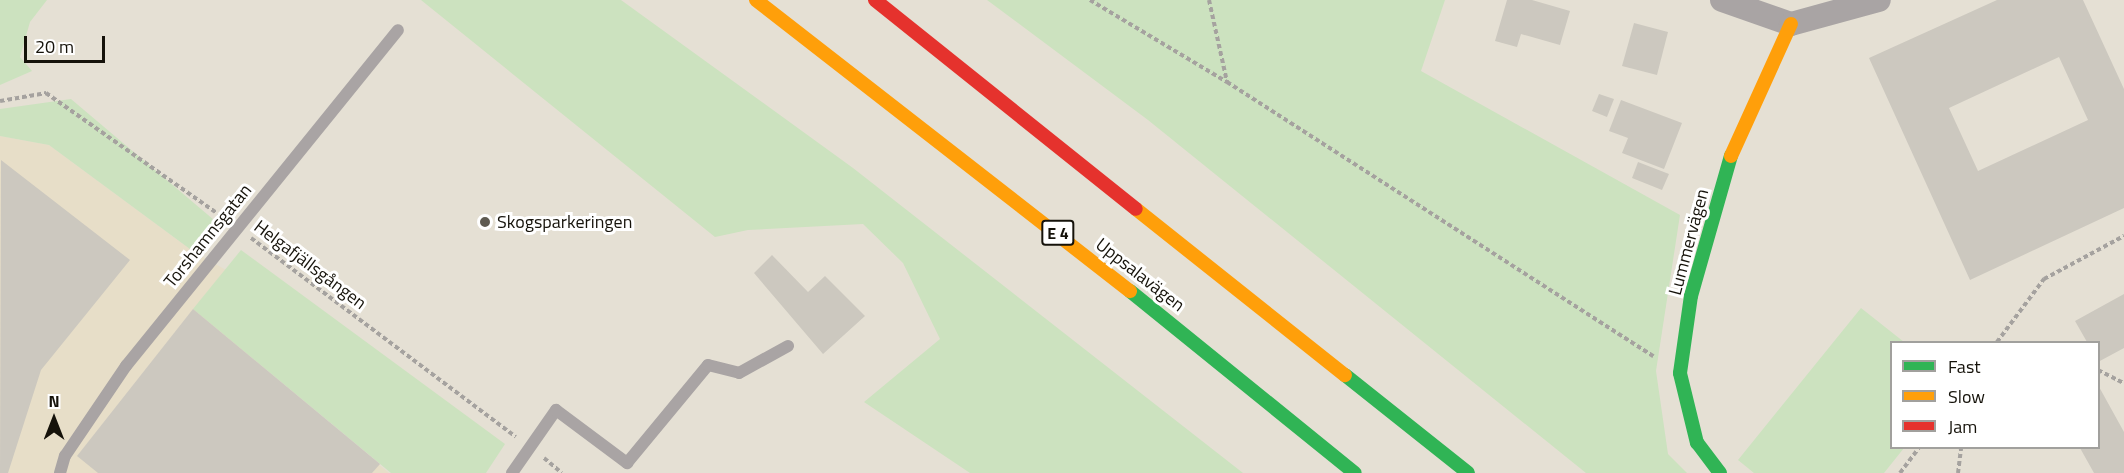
<!DOCTYPE html>
<html>
<head>
<meta charset="utf-8">
<style>
	body { margin:0 }
	#map { position:relative; width:2124px; height:473px; overflow:hidden; background:#e5e0d4; font-family:"Titillium Web",sans-serif }
	div>[style] { position:absolute }
	.built>* { inset:0; background:#e7dec8 }
	.green>* { inset:0; background:#cce2bf }
	.building>* { inset:0; background:#ccc8bf }
	.path>* { height:4px; margin-top:-2px; transform-origin:0; background:repeating-linear-gradient(90deg,#a5a29f 0 4.5px,transparent 0 7.5px) }
	.lane>* { height:12px; margin:-6px; padding:0 6px; transform-origin:6px; border-radius:6px; background:#a9a4a4 }
	.street>* { height:24px; margin:-12px; padding:0 12px; transform-origin:12px; border-radius:12px; background:#a9a4a4 }
	.fast>* { height:14px; margin:-7px; padding:0 7px; transform-origin:7px; border-radius:7px; background:#30b455 }
	.slow>* { height:14px; margin:-7px; padding:0 7px; transform-origin:7px; border-radius:7px; background:#ff9f0a }
	.jam>* { height:14px; margin:-7px; padding:0 7px; transform-origin:7px; border-radius:7px; background:#e5322d }
	.dots>* { width:16px; height:16px; translate:-50% -50%; box-sizing:border-box; border:3px solid #fff; border-radius:50% }
	span { translate:-50% -50%; white-space:nowrap; text-align:center; line-height:1.15; -webkit-text-stroke:6px #fff; paint-order:stroke }
	.shield-label span { padding:2px 4px; background:#fff; border:2px solid; border-radius:4px; -webkit-text-stroke-width:0 }
	.shield-label { font-size:16px; color:#15120a; font-weight:700 }
	.poi-label { font-size:18px; color:#15120a }
	.left { translate:0 -50%; text-align:left }
	.street-label { font-size:18px; color:#15120a }
	.legend { position:absolute; left:1890px; top:341px; width:210px; height:108px; box-sizing:border-box; background:#fff; border:2px solid #a1a09d; margin:0; padding:8px 10px; list-style:none; font-size:18px; color:#15120a }
	.legend li { display:flex; align-items:center; gap:12px; height:30px }
	.legend b { width:30px; border:2px solid #a1a09d }
	.north { position:absolute; left:24px; top:389px; width:60px; height:60px; -webkit-text-stroke:4px #fff; paint-order:stroke; rotate:0deg; font-size:16px; font-weight:700; line-height:24px; text-align:center; color:#15120a }
	.north::after { content:''; display:block; margin:auto; width:21px; height:27px; background:#15120a; clip-path:polygon(50% 0,100% 100%,50% 72%,0 100%) }
	.scale { position:absolute; left:24px; top:36px; width:81px; height:27px; box-sizing:border-box; border:3px solid #15120a; border-top:0; padding-left:8px; font-size:18px; line-height:21px; white-space:nowrap; color:#15120a; -webkit-text-stroke:4px #fff; paint-order:stroke }
</style>
</head>
<body>
<div id="map">
	<div class="built">
		<div style="clip-path:polygon(0 136px,49px 145px,194px 252px,226px 270px,194px 309px,389px 473px,0 473px)"></div>
	</div>
	<div class="green">
		<div style="clip-path:polygon(0 0,47px 0,30px 22px,20px 57px,32px 71px,0 85px)"></div>
		<div style="clip-path:polygon(421px 0,621px 0,853px 168px,1243px 473px,970px 473px,864px 402px,940px 339px,903px 263px,863px 224px,748px 230px,715px 237px)"></div>
		<div style="clip-path:polygon(987px 0,1445px 0,1421px 71px,1680px 215px,1656px 371px,1668px 454px,1687px 473px,1586px 473px,1148px 120px)"></div>
		<div style="clip-path:polygon(71px 99px,214px 220px,194px 252px,49px 145px,0 136px,0 109px)"></div>
		<div style="clip-path:polygon(241px 250px,505px 444px,486px 473px,391px 473px,193px 309px)"></div>
		<div style="clip-path:polygon(1861px 308px,1904px 342px,1892px 342px,1892px 448px,1904px 448px,1884px 473px,1754px 473px,1738px 460px)"></div>
	</div>
	<div class="building">
		<div style="clip-path:polygon(1507px 0,1532px 0,1570px 11px,1560px 45px,1521px 34px,1517px 47px,1495px 41px)"></div>
		<div style="clip-path:polygon(evenodd,1997px 0,2083px 0,2124px 89px,2124px 208px,1970px 280px,1869px 58px,1997px 0,2059px 57px,2088px 120px,1978px 171px,1949px 108px,2059px 57px)"></div>
		<div style="clip-path:polygon(1634px 23px,1668px 32px,1657px 75px,1622px 66px)"></div>
		<div style="clip-path:polygon(1599px 94px,1614px 99px,1607px 117px,1592px 111px)"></div>
		<div style="clip-path:polygon(1621px 100px,1682px 123px,1664px 169px,1622px 153px,1628px 138px,1609px 131px)"></div>
		<div style="clip-path:polygon(1px 160px,130px 260px,41px 370px,8px 473px,0 473px)"></div>
		<div style="clip-path:polygon(1638px 162px,1669px 174px,1662px 190px,1632px 178px)"></div>
		<div style="clip-path:polygon(772px 255px,808px 292px,825px 276px,865px 316px,823px 354px,754px 273px)"></div>
		<div style="clip-path:polygon(2124px 294px,2124px 348px,2098px 362px,2098px 342px,2087px 342px,2075px 321px)"></div>
		<div style="clip-path:polygon(193px 309px,380px 464px,372px 473px,98px 473px,77px 456px)"></div>
		<div style="clip-path:polygon(2098px 385px,2124px 432px,2124px 473px,2094px 473px,2080px 448px,2098px 448px)"></div>
	</div>
	<div class="path">
		<div style="left:1090px;top:0;width:160px;rotate:30.9deg"></div>
		<div style="left:1209px;top:0;width:84px;rotate:77.6deg"></div>
		<div style="left:1227px;top:82px;width:507px;rotate:32.75deg"></div>
		<div style="left:0;top:101px;width:47px;rotate:-9.9deg"></div>
		<div style="left:46px;top:93px;width:218px;rotate:35.1deg"></div>
		<div style="left:251px;top:238px;width:331px;rotate:36.9deg"></div>
		<div style="left:1997px;top:342px;width:79px;rotate:-53.3deg"></div>
		<div style="left:2044px;top:279px;width:91px;rotate:-28.3deg"></div>
		<div style="left:2098px;top:370px;width:29px;rotate:27deg"></div>
		<div style="left:544px;top:458px;width:23px;rotate:40deg"></div>
		<div style="left:1900px;top:473px;width:31px;rotate:-53deg"></div>
		<div style="left:1958px;top:473px;width:25px;rotate:-83deg"></div>
	</div>
	<div class="lane">
		<div style="left:60px;top:473px;width:18px;rotate:-74deg"></div>
		<div style="left:65px;top:456px;width:109px;rotate:-55.9deg"></div>
		<div style="left:126px;top:366px;width:432px;rotate:-51deg"></div>
		<div style="left:512px;top:473px;width:77px;rotate:-55.1deg"></div>
		<div style="left:556px;top:410px;width:89px;rotate:36.7deg"></div>
		<div style="left:627px;top:463px;width:127px;rotate:-50.4deg"></div>
		<div style="left:708px;top:365px;width:32px;rotate:14deg"></div>
		<div style="left:739px;top:373px;width:56px;rotate:-28.9deg"></div>
	</div>
	<div class="street">
		<div style="left:1722px;top:0;width:73px;rotate:19.2deg"></div>
		<div style="left:1791px;top:24px;width:91px;rotate:-15.3deg"></div>
	</div>
	<div class="fast">
		<div style="left:1130px;top:291px;width:289px;rotate:39deg"></div>
		<div style="left:1345px;top:375px;width:157px;rotate:38.5deg"></div>
		<div style="left:1720px;top:473px;width:38px;rotate:-127deg"></div>
		<div style="left:1697px;top:443px;width:72px;rotate:-103.7deg"></div>
		<div style="left:1680px;top:373px;width:78px;rotate:-81.9deg"></div>
		<div style="left:1691px;top:296px;width:146px;rotate:-74.1deg"></div>
	</div>
	<div class="slow">
		<div style="left:756px;top:0;width:474px;rotate:37.9deg"></div>
		<div style="left:1731px;top:156px;width:145px;rotate:-65.6deg"></div>
		<div style="left:1136px;top:209px;width:267px;rotate:38.5deg"></div>
	</div>
	<div class="jam">
		<div style="left:875px;top:0;width:334px;rotate:38.7deg"></div>
	</div>
	<div class="dots">
		<div style="left:485px;top:222px;background:#5e5a51"></div>
	</div>
	<div class="shield-label">
		<span style="left:1058px;top:233px">E 4</span>
	</div>
	<div class="poi-label">
		<span class="left" style="left:497px;top:222px">Skogsparkeringen</span>
	</div>
	<div class="street-label">
		<span style="left:208px;top:236px;rotate:-51deg">Torshamnsgatan</span>
		<span style="left:1689px;top:242px;rotate:-75deg">Lummervägen</span>
		<span style="left:310px;top:265px;rotate:37deg">Helgafjällsgången</span>
		<span style="left:1140px;top:275px;rotate:38deg">Uppsalavägen</span>
	</div>
	<ul class="legend">
	<li><b style="height:8px;background:#30b455"></b>Fast</li>
	<li><b style="height:8px;background:#ff9f0a"></b>Slow</li>
	<li><b style="height:8px;background:#e5322d"></b>Jam</li>
	</ul>
	<div class="north">N</div>
	<div class="scale">20 m</div>
</div>
</body>
</html>
